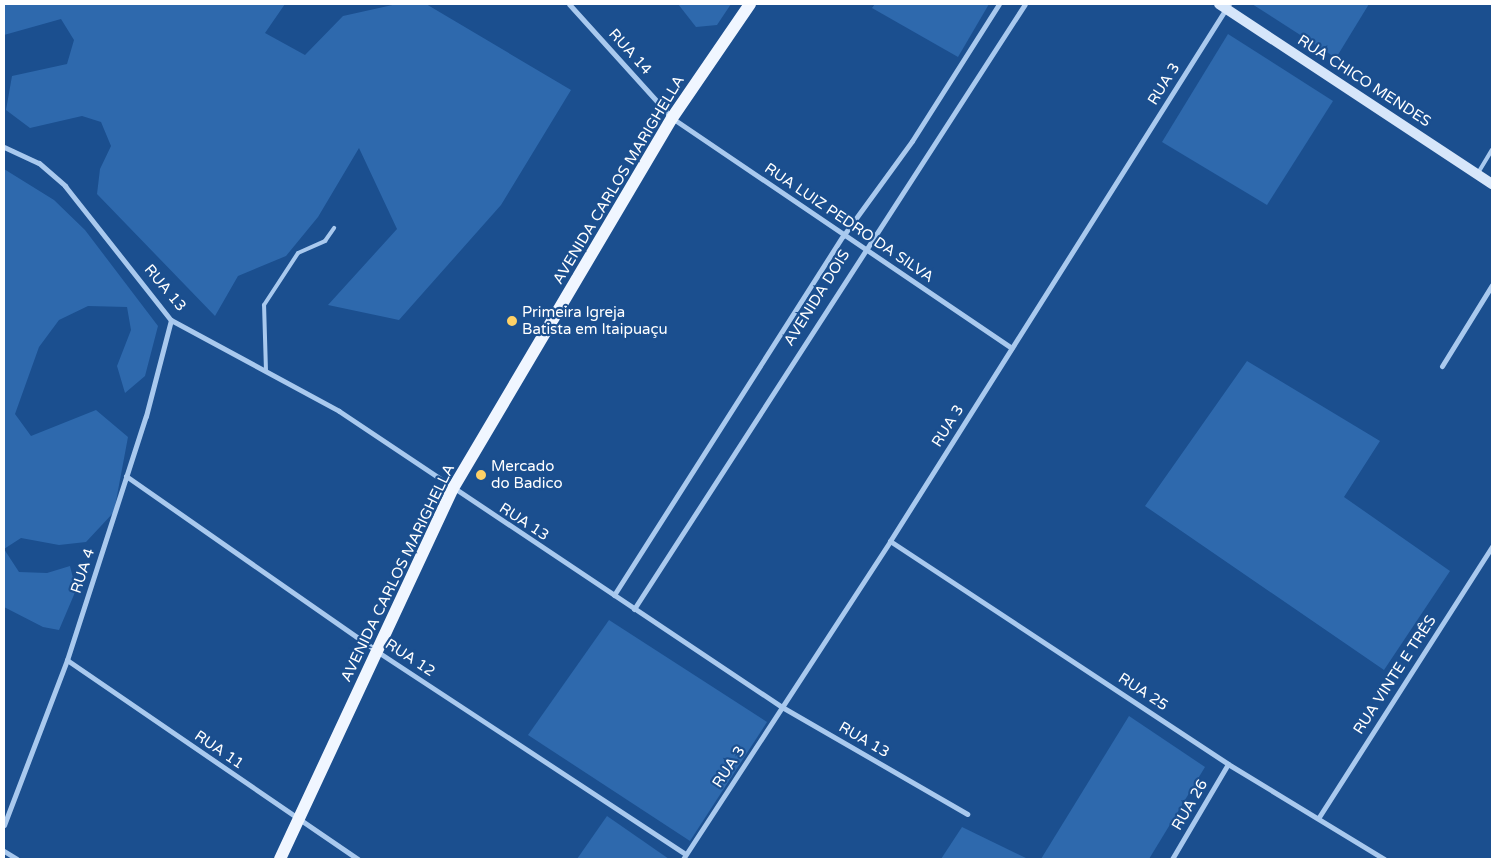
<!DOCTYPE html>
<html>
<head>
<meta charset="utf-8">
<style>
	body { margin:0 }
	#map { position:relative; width:1496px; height:863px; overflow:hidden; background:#1b4f8f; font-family:"Varela Round",sans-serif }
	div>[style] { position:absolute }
	.green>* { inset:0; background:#2e69ad }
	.lane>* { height:4px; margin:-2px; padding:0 2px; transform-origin:2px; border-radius:2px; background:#a9c9ee }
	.street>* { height:5px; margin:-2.5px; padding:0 2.5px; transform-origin:2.5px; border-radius:2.5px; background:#a9c9ee }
	.secondary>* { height:10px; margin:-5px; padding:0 5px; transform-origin:5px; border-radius:5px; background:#d6e6fa }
	.primary>* { height:12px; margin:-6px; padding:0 6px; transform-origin:6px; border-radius:6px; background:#f0f6ff }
	.dots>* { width:14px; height:14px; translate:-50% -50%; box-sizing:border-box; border:2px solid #1b4f8f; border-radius:50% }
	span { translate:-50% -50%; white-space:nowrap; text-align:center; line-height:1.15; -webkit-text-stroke:4.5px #1b4f8f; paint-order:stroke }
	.street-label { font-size:15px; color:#fff }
	.poi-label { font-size:15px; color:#fff }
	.left { translate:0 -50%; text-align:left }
	.frame { position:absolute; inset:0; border:5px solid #fff; pointer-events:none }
</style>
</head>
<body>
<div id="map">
	<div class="green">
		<div style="clip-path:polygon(4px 4px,285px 4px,265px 33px,305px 55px,343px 16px,397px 4px,426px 4px,571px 90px,501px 205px,399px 320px,328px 305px,397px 229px,359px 148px,318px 217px,286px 256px,238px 276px,215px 316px,97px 194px,100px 169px,111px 146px,101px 122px,82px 116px,30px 128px,6px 110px,12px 76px,67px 64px,74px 40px,61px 19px,4px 35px)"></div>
		<div style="clip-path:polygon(678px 4px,731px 4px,717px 25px,696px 27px)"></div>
		<div style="clip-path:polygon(875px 4px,989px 4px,958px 57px,872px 8px)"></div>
		<div style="clip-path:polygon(1252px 4px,1369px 4px,1336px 58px)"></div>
		<div style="clip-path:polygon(1228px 34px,1333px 101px,1267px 205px,1162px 142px)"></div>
		<div style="clip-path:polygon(4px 169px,54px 200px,85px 230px,158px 326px,145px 376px,125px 393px,117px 366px,131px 330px,127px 307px,88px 306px,59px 320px,39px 347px,15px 414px,31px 436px,96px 410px,128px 437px,114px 512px,86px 542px,59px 545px,21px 538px,4px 549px,19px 572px,47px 573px,70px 566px,76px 590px,59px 630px,43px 627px,4px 607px)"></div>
		<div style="clip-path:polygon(1247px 361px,1380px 441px,1344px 497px,1450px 571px,1384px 670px,1145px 506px)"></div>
		<div style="clip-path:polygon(609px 620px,767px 722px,690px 841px,528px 735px)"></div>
		<div style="clip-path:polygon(1129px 716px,1205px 767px,1149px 859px,1041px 859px)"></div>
		<div style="clip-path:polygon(607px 816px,669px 859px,577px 859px)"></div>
		<div style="clip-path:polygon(962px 827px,1028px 859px,941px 859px)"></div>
	</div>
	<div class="lane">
		<div style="left:1478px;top:173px;width:27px;rotate:-59deg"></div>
		<div style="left:266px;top:371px;width:66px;rotate:-91.7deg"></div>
		<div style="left:264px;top:305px;width:62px;rotate:-56.8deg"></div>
		<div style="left:298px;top:253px;width:30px;rotate:-24deg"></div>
		<div style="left:325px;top:241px;width:16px;rotate:-55deg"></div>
	</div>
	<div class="street">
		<div style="left:569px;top:4px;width:154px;rotate:47.9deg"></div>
		<div style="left:672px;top:118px;width:410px;rotate:34.1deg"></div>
		<div style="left:4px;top:147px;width:38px;rotate:25deg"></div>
		<div style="left:39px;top:163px;width:35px;rotate:41deg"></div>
		<div style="left:65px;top:186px;width:171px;rotate:51.7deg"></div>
		<div style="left:171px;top:320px;width:191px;rotate:28.4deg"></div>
		<div style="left:339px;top:411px;width:533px;rotate:33.75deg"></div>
		<div style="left:782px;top:707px;width:214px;rotate:30deg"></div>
		<div style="left:1442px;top:366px;width:95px;rotate:-58.3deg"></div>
		<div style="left:126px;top:476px;width:307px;rotate:34.9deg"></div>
		<div style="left:378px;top:652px;width:368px;rotate:33.3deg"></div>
		<div style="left:890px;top:541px;width:405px;rotate:33.4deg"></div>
		<div style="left:1228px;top:764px;width:183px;rotate:31.3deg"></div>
		<div style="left:614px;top:595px;width:426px;rotate:-57.5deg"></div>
		<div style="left:843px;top:236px;width:117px;rotate:-54deg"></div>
		<div style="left:912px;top:141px;width:162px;rotate:-57.6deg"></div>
		<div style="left:634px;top:609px;width:720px;rotate:-57.13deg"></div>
		<div style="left:67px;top:660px;width:353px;rotate:34.4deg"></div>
		<div style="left:1319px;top:817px;width:322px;rotate:-57.4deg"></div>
		<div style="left:4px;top:825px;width:177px;rotate:-69.1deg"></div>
		<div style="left:67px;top:660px;width:256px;rotate:-72.1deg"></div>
		<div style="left:146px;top:416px;width:99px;rotate:-75.4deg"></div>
		<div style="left:4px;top:851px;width:15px;rotate:32deg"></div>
		<div style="left:683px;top:859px;width:379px;rotate:-56.9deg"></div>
		<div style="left:890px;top:541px;width:635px;rotate:-57.74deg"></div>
		<div style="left:1172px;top:859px;width:110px;rotate:-59.5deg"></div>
	</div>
	<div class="secondary">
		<div style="left:1219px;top:4px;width:327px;rotate:33.4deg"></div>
	</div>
	<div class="primary">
		<div style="left:280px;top:859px;width:407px;rotate:-65deg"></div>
		<div style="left:452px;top:490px;width:432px;rotate:-59.4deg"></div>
		<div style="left:672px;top:118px;width:138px;rotate:-55.6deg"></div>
	</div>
	<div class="dots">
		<div style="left:512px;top:321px;background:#ffd166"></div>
		<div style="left:481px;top:475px;background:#ffd166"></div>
	</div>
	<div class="street-label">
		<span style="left:630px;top:52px;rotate:48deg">RUA 14</span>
		<span style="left:1364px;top:81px;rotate:33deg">RUA CHICO MENDES</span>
		<span style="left:1164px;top:84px;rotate:-58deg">RUA 3</span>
		<span style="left:619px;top:180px;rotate:-59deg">AVENIDA CARLOS MARIGHELLA</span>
		<span style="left:849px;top:223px;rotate:34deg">RUA LUIZ PEDRO DA SILVA</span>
		<span style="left:165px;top:288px;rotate:50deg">RUA 13</span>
		<span style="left:817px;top:298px;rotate:-58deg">AVENIDA DOIS</span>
		<span style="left:948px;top:426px;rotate:-58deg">RUA 3</span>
		<span style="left:524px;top:522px;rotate:33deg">RUA 13</span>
		<span style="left:83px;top:571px;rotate:-72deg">RUA 4</span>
		<span style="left:398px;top:573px;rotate:-64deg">AVENIDA CARLOS MARIGHELLA</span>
		<span style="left:410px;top:658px;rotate:33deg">RUA 12</span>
		<span style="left:1395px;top:675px;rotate:-57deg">RUA VINTE E TRÊS</span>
		<span style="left:1143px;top:692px;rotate:33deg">RUA 25</span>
		<span style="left:864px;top:740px;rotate:30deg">RUA 13</span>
		<span style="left:219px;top:750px;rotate:34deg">RUA 11</span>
		<span style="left:729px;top:767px;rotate:-57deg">RUA 3</span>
		<span style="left:1190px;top:805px;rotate:-60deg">RUA 26</span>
	</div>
	<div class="poi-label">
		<span class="left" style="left:522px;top:321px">Primeira Igreja<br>Batista em Itaipuaçu</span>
		<span class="left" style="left:491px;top:475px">Mercado<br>do Badico</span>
	</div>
	<div class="frame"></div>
</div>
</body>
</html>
